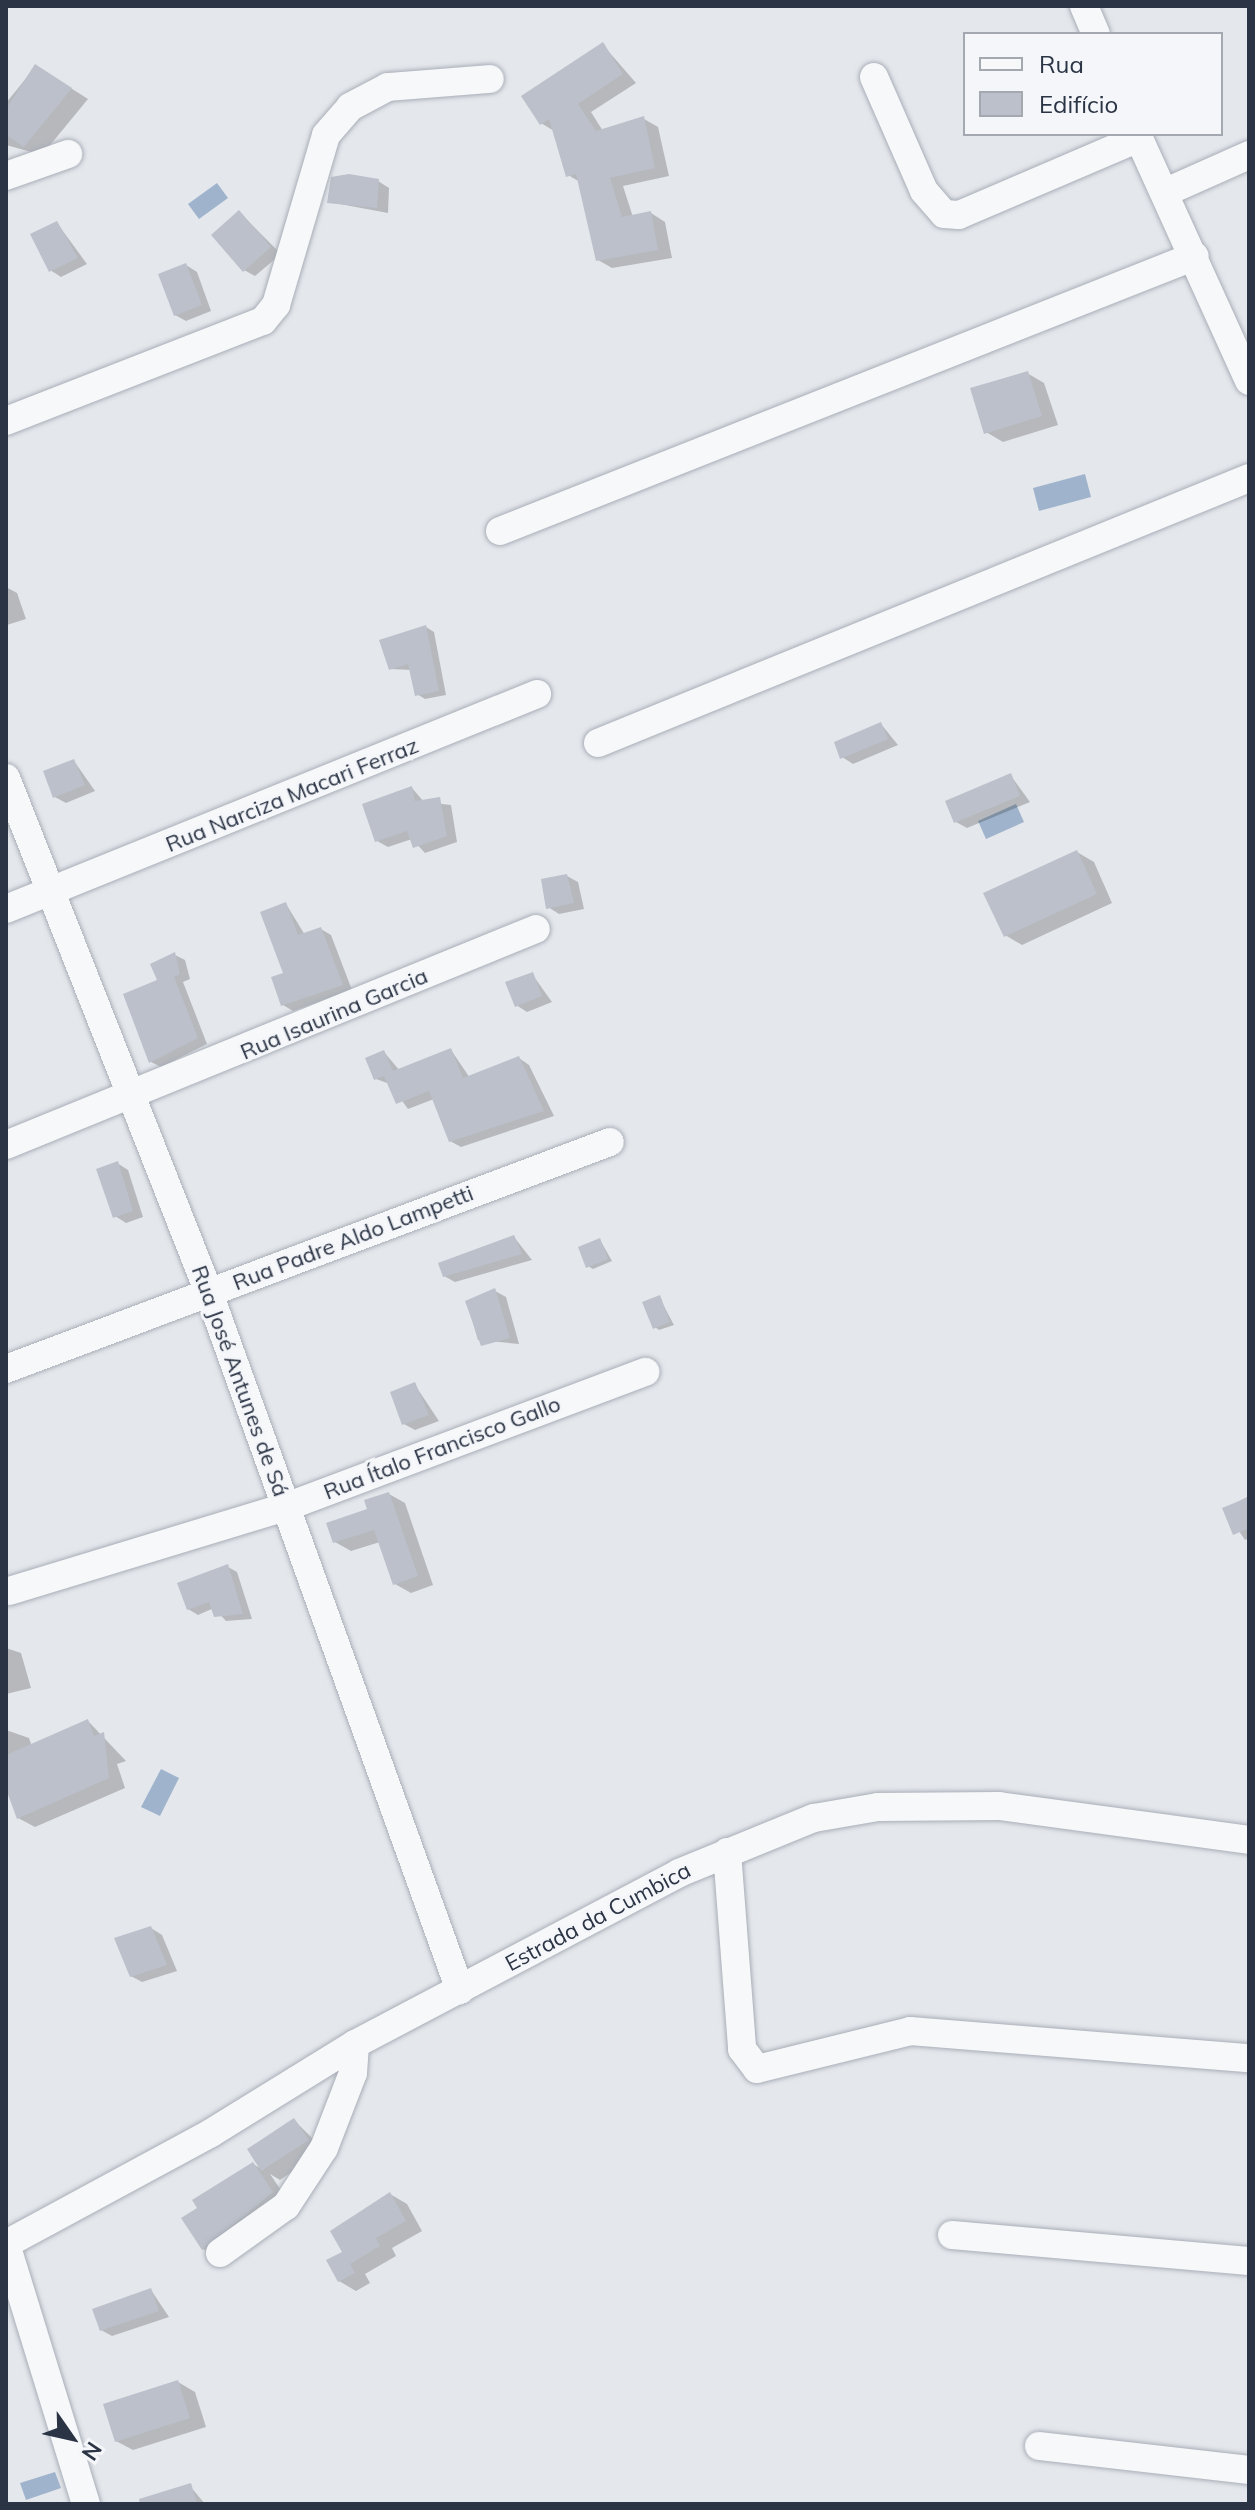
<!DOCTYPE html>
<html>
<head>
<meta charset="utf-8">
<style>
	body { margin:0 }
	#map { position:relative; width:1255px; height:2510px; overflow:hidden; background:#e4e7ec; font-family:Mulish,sans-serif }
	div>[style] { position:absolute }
	.water>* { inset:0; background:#9fb4cc }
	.shadow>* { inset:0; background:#0003 }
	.building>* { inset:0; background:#bbc0ca }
	.roads { filter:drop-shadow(0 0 2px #a9aeb7) drop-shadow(0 0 2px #a9aeb7) }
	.minor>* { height:28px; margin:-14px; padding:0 14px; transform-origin:14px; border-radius:14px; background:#f7f8fa }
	span { translate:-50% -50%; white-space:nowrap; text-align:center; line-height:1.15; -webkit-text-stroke:6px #f4f6f9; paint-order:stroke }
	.street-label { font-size:22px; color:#2b3445 }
	.frame { position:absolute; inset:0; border:8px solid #2b3445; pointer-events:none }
	.legend { position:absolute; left:963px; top:32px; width:260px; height:104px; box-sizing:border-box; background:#f4f6f9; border:2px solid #a4a8b1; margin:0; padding:10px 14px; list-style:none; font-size:24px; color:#2b3445 }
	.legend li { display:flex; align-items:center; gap:16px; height:40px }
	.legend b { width:40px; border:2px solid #a4a8b1 }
	.north { position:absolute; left:32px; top:2398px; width:80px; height:80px; -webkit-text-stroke:6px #f4f6f9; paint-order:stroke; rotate:124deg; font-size:22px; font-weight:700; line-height:32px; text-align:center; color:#2b3445 }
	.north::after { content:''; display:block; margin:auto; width:28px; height:36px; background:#2b3445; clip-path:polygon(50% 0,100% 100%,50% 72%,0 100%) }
</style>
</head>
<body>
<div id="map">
	<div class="water">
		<div style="clip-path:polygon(217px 183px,228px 198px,199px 219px,188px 204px)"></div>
		<div style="clip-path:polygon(1085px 474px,1091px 497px,1039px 511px,1033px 488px)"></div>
		<div style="clip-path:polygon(1016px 804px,1024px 822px,986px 839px,978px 821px)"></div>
		<div style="clip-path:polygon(161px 1769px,179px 1778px,160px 1816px,141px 1807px)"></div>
		<div style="clip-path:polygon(55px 2472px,61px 2488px,26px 2500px,20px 2483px)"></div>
	</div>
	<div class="shadow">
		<div style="clip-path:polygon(603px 45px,636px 83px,591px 112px,603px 131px,644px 119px,658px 127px,669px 176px,623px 186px,633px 217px,651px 213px,665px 222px,672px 258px,612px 268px,598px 260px,580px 182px,568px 175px,554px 131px,541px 123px)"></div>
		<div style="clip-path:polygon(36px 66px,88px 99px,42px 155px,6px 145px,6px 103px)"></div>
		<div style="clip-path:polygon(378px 181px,389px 188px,388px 213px,329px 202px)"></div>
		<div style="clip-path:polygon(240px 213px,281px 254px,255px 276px,244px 270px)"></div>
		<div style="clip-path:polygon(57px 223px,87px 264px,61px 277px,50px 270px)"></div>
		<div style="clip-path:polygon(186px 265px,197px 272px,211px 311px,186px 321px,175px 315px)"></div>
		<div style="clip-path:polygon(1027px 373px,1044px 383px,1058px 425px,1003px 442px,986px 432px)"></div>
		<div style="clip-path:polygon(6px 587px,17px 593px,26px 619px,7px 625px)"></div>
		<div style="clip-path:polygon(426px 627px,434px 632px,446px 695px,425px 699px,417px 694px,411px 670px,391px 669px)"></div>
		<div style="clip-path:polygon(881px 724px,898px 745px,853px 764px,842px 757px)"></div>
		<div style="clip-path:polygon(74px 761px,95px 791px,66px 803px,55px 797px)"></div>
		<div style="clip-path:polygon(1011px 776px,1030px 802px,967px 828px,956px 822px)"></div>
		<div style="clip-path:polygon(412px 788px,424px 802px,451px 805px,457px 842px,425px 853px,412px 839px,388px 847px,377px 841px)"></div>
		<div style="clip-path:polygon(1077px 852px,1094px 862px,1112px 903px,1022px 945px,1005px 935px)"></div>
		<div style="clip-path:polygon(567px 876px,578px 882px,584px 909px,559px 914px,548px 907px)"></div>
		<div style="clip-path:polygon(286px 904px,305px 935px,321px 929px,331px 935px,352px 990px,293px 1011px,283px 1005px)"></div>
		<div style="clip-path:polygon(175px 955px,185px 960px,190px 979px,183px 982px,207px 1044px,161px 1067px,151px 1062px,159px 982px)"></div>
		<div style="clip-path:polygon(532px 974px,552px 1002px,527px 1012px,516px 1005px)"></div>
		<div style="clip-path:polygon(451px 1050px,470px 1078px,519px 1058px,529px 1065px,554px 1116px,461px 1147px,450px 1141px,434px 1099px,408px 1109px,390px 1084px,376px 1079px,384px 1052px,400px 1071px)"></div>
		<div style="clip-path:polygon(117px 1163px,128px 1170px,143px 1217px,126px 1223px,115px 1216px)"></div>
		<div style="clip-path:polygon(514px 1237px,532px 1260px,455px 1282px,444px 1276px)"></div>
		<div style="clip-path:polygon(600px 1240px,612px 1261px,593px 1269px,588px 1266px)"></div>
		<div style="clip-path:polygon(495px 1291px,506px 1297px,519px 1344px,478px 1340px,467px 1302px)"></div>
		<div style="clip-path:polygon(659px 1297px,674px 1325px,659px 1330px,655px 1327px)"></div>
		<div style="clip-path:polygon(415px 1385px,439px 1421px,415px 1430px,404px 1424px)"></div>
		<div style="clip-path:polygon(389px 1494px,405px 1503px,433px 1585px,411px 1593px,395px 1584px,380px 1542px,351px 1551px,335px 1542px)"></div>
		<div style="clip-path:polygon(1249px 1496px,1249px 1538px,1245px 1540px,1224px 1509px)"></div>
		<div style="clip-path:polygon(228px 1567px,237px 1572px,252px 1619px,226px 1621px,214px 1608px,198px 1615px,188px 1609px)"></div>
		<div style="clip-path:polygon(6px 1648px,21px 1653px,31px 1688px,6px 1694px)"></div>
		<div style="clip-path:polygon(88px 1721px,126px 1761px,117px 1764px,125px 1788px,35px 1827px,18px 1818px,6px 1785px,6px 1730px,29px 1738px,32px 1747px)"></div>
		<div style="clip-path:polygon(151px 1928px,162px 1935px,177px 1971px,142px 1982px,131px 1976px)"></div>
		<div style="clip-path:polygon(295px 2121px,324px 2150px,280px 2180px,270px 2174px,289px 2202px,220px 2258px,203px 2249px,253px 2164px,263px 2170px)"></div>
		<div style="clip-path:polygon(390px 2194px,407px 2204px,422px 2231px,392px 2248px,396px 2256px,365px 2274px,370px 2283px,356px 2291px,339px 2281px,344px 2253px)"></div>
		<div style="clip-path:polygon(151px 2290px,169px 2317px,112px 2336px,101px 2330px)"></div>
		<div style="clip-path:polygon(178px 2382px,195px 2392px,206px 2427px,133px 2450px,116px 2441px)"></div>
		<div style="clip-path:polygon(190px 2486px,205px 2504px,161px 2504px)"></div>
	</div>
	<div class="building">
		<div style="clip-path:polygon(603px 42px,623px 74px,578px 104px,596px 131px,644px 116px,655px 168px,610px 178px,622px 217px,651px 211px,658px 250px,596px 261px,576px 174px,566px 177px,549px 119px,540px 125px,521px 96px)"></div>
		<div style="clip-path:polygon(35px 64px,72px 88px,24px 147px,6px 135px,6px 109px)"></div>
		<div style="clip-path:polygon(349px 174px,379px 179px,377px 208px,327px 203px,331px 177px)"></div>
		<div style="clip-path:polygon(239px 210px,271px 247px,243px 272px,211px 235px)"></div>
		<div style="clip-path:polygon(57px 221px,78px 258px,49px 272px,30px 234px)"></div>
		<div style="clip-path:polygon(186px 263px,202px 305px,174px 316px,158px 274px)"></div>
		<div style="clip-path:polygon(1028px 371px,1042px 416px,984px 434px,970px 388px)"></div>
		<div style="clip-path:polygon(426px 625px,439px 691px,415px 696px,408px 664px,389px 670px,379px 640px)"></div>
		<div style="clip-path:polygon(881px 722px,888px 739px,840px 759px,834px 742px)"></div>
		<div style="clip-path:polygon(74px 759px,85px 785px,53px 798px,43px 771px)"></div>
		<div style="clip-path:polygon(1011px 773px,1020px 796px,954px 823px,945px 801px)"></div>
		<div style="clip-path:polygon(412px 786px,415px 801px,440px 797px,447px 836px,413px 848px,407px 831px,375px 842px,362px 804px)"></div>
		<div style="clip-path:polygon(1077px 850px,1097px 894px,1004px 937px,983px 893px)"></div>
		<div style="clip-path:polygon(567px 874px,574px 903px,546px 909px,541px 879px)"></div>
		<div style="clip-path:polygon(286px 902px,298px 935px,321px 927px,343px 985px,281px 1006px,271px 977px,283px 973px,260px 912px)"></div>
		<div style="clip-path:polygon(175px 952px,180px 974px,174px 977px,198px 1038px,149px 1063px,123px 994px,157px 980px,150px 964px)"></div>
		<div style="clip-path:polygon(533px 972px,542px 996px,515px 1007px,505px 982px)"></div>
		<div style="clip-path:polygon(451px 1048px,463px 1078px,519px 1056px,544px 1111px,449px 1142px,429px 1091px,396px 1104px,384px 1076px,374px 1080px,365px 1058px,384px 1050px,393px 1071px)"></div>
		<div style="clip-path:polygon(118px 1161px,133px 1211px,113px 1218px,96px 1169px)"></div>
		<div style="clip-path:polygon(514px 1235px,522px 1254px,443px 1277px,438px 1263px)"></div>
		<div style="clip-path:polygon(600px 1238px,608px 1259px,586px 1268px,578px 1247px)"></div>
		<div style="clip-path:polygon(495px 1288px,510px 1338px,481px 1346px,465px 1301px)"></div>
		<div style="clip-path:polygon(660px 1295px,670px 1322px,653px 1329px,642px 1302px)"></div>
		<div style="clip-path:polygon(415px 1382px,429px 1415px,402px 1425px,390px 1392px)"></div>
		<div style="clip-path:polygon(389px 1492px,418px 1576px,393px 1585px,374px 1530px,333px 1543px,326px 1523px,367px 1509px,364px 1500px)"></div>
		<div style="clip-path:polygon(1249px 1497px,1249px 1528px,1233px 1535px,1222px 1508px)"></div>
		<div style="clip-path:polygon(228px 1564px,243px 1614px,214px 1617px,209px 1602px,187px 1610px,177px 1583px)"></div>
		<div style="clip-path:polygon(88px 1719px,94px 1736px,104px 1732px,109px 1778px,17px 1819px,6px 1789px,6px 1755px)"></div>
		<div style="clip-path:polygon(151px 1926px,167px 1965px,130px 1977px,114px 1938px)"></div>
		<div style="clip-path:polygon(294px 2118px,309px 2140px,261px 2171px,247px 2149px)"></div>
		<div style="clip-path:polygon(253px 2162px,273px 2192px,202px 2250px,181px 2218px,197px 2208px,192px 2200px)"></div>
		<div style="clip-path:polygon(390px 2192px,406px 2221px,376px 2238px,380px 2246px,350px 2264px,355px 2273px,338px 2282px,326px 2260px,342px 2252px,330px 2231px)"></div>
		<div style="clip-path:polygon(151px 2288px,159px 2311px,100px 2331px,92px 2309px)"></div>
		<div style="clip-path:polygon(178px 2380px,190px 2418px,115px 2442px,103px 2404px)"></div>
		<div style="clip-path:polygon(191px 2483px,197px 2504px,140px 2504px,139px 2499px)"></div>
	</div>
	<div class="roads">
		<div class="minor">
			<div style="left:1084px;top:6px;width:30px;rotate:67deg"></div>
			<div style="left:874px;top:77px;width:124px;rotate:66.3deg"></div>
			<div style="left:924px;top:191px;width:30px;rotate:49deg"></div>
			<div style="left:944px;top:214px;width:15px;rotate:4deg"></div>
			<div style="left:959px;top:215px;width:196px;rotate:-23.2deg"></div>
			<div style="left:1137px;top:134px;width:271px;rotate:65.6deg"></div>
			<div style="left:6px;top:176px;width:66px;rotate:-19.5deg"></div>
			<div style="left:1166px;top:192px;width:91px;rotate:-24deg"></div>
			<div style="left:6px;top:421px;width:276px;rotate:-21.3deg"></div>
			<div style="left:263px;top:321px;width:21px;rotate:-51deg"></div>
			<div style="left:276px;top:305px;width:177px;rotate:-73.6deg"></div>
			<div style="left:326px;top:135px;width:37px;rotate:-49deg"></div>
			<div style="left:350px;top:107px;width:43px;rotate:-27.8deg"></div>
			<div style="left:388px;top:87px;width:102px;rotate:-4.5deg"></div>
			<div style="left:500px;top:531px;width:747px;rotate:-21.59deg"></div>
			<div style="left:598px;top:743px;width:703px;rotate:-22.15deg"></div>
			<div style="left:6px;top:778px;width:554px;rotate:68.49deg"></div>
			<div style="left:209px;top:1293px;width:741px;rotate:70.2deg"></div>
			<div style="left:6px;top:909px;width:573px;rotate:-22.04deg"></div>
			<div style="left:6px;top:1145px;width:572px;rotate:-22.17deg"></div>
			<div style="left:6px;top:1369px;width:645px;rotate:-20.6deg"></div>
			<div style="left:9px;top:1591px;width:289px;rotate:-16.9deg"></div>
			<div style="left:286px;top:1507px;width:384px;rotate:-20.6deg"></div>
			<div style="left:727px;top:1852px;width:198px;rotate:85.6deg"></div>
			<div style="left:742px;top:2049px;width:25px;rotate:53deg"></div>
			<div style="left:757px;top:2069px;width:158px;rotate:-13.9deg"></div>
			<div style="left:910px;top:2031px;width:340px;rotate:4.6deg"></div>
			<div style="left:952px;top:2235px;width:298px;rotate:5deg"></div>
			<div style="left:6px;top:2244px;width:233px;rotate:-28.4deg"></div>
			<div style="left:211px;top:2133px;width:169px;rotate:-31.7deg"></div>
			<div style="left:355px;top:2044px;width:366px;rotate:-27.8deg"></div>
			<div style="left:679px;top:1873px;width:146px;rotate:-22.2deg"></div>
			<div style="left:814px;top:1818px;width:65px;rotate:-9.8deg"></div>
			<div style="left:878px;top:1807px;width:121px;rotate:-0.5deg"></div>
			<div style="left:999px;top:1806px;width:252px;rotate:7.7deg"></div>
			<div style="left:6px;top:2244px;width:272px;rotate:72.9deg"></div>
			<div style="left:220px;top:2253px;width:81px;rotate:-35.5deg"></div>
			<div style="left:286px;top:2206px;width:69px;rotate:-56.8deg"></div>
			<div style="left:324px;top:2148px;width:80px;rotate:-68.9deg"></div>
			<div style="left:353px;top:2073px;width:29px;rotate:-86deg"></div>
			<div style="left:1039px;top:2446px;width:211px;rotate:6.5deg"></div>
		</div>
	</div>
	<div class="street-label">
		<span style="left:292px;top:795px;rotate:-22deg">Rua Narciza Macari Ferraz</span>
		<span style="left:334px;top:1014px;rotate:-23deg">Rua Isaurina Garcia</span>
		<span style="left:353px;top:1238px;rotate:-21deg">Rua Padre Aldo Lampetti</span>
		<span style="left:240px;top:1381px;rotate:70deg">Rua José Antunes de Sá</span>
		<span style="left:442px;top:1448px;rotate:-21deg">Rua Ítalo Francisco Gallo</span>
		<span style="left:598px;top:1917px;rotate:-28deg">Estrada da Cumbica</span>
	</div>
	<div class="frame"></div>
	<ul class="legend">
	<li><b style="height:10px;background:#f7f8fa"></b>Rua</li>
	<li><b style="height:22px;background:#bbc0ca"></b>Edifício</li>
	</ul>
	<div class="north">N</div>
</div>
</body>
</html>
